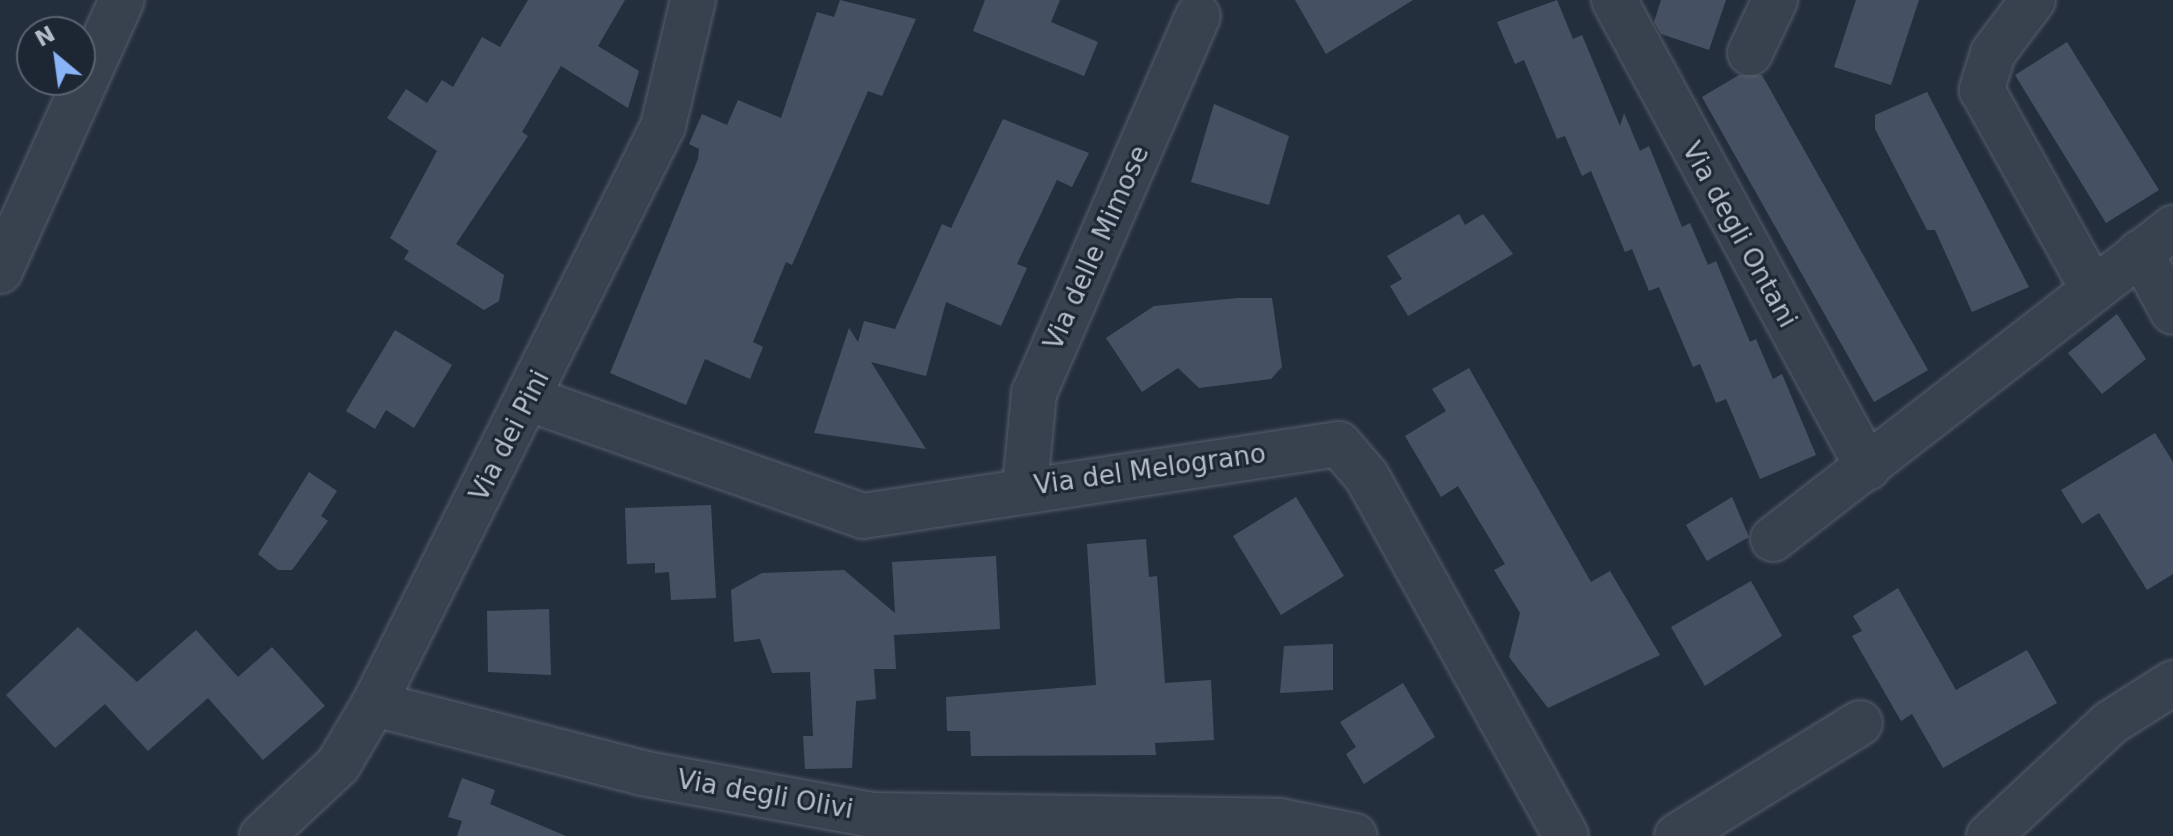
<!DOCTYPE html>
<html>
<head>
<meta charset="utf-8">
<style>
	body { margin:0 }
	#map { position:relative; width:2173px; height:836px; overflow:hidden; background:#242f3e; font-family:"DejaVu Sans",sans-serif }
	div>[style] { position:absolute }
	.building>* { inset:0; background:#455162 }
	.roads { filter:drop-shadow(0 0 2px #565f6c) drop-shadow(0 0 2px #565f6c) }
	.minor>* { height:44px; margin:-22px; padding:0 22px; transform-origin:22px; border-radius:22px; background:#38414e }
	span { translate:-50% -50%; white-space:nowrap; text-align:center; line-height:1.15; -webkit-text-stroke:6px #1d2633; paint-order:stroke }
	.street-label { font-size:26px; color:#b4bcc9 }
	.north { position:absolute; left:16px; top:16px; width:80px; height:80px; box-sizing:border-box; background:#1d2633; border:2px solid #59626f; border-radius:50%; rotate:331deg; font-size:22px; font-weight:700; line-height:32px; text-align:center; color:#b4bcc9 }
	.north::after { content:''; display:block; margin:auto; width:28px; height:36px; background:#8ab4f8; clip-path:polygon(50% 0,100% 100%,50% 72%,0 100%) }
</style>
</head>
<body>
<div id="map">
	<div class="building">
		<div style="clip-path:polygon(528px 0,625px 0,598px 46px,639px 71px,628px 108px,561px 66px,522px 132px,528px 136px,456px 244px,504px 275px,499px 301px,484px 310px,404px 259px,409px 251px,390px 238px,437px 151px,387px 118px,406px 89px,427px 103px,442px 80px,453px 87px,482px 37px,500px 47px)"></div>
		<div style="clip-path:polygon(840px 0,916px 19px,882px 96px,868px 91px,792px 265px,786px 262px,753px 342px,763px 347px,750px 379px,705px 359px,686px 405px,610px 373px,698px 159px,699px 149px,689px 144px,702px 114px,727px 125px,738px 100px,781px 118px,817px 12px,834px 17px)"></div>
		<div style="clip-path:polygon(985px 0,1060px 0,1051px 22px,1098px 42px,1084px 76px,973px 31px)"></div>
		<div style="clip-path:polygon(1295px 0,1413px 0,1326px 54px)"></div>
		<div style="clip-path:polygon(1557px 0,1573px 39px,1582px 35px,1620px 126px,1624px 113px,1640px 151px,1649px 146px,1682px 227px,1690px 223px,1708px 265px,1716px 261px,1750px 342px,1756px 339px,1773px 379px,1782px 374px,1816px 455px,1760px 479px,1726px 399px,1716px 403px,1700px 364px,1693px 367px,1659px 287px,1649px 291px,1632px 249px,1625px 252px,1591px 171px,1582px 176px,1565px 136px,1557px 139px,1524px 60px,1515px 64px,1497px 22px)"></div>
		<div style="clip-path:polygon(1661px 0,1726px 0,1709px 50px,1661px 34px,1654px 22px)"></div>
		<div style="clip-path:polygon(1856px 0,1919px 0,1891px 85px,1834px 67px)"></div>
		<div style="clip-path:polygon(2067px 42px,2159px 190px,2106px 223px,2015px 75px)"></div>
		<div style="clip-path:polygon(1739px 75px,1762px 75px,1928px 370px,1874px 402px,1702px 97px)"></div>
		<div style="clip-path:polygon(1927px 92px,2029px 287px,1972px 312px,1935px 230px,1927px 230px,1875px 129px,1875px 115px)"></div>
		<div style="clip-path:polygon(1214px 104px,1289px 136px,1269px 205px,1191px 182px)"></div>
		<div style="clip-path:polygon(1003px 119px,1089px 153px,1072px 187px,1057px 180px,1017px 264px,1027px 268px,1001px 326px,946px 302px,926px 376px,871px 362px,926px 449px,814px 433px,849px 328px,858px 342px,864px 321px,895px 329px,942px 224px,951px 228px)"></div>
		<div style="clip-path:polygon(1459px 214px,1465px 225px,1483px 214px,1513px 254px,1408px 316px,1390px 286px,1402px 279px,1387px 256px)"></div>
		<div style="clip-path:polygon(1238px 298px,1272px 298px,1282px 367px,1271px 379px,1199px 388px,1178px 368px,1142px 392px,1106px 338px,1154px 306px)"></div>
		<div style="clip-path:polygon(2117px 314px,2146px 359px,2102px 394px,2068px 353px)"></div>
		<div style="clip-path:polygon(395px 330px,452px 365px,414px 428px,386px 410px,375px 429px,346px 411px)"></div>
		<div style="clip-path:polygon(1469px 368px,1591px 582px,1610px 571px,1660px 655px,1548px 708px,1509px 657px,1520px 613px,1494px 570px,1505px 564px,1458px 486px,1441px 497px,1405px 436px,1446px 411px,1432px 389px)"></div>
		<div style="clip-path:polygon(2155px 433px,2173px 462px,2173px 574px,2147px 590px,2099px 513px,2082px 524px,2061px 490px)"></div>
		<div style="clip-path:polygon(309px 472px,337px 491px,321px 516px,328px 521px,292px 570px,278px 570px,258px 554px)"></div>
		<div style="clip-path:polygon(1296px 497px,1344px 576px,1281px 615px,1233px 536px)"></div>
		<div style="clip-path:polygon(1732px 497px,1749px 537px,1707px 561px,1686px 525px)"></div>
		<div style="clip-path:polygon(711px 505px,716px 598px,671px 600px,669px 572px,655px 573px,655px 563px,627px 564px,625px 508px)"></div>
		<div style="clip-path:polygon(1146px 539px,1149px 577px,1157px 576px,1165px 683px,1211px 680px,1214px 740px,1155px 743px,1156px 755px,971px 756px,970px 731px,947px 731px,946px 697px,1096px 685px,1087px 544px)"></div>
		<div style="clip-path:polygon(996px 556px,1000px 629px,894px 635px,896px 669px,874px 669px,876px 699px,856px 701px,852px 768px,805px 769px,803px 736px,813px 736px,810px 672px,772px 673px,760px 639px,734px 642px,731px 590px,762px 573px,844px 570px,895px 613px,892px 562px)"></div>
		<div style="clip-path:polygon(1751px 581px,1782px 636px,1705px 686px,1671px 627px)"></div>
		<div style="clip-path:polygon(1898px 588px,1956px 690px,2027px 650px,2057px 703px,1943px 768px,1912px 714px,1901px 721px,1852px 636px,1862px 631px,1853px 616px)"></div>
		<div style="clip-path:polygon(549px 609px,551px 675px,488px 672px,487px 611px)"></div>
		<div style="clip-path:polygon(78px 627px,137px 682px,196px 630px,238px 677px,272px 647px,325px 706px,263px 760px,208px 698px,148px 751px,105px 704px,55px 748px,6px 695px)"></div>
		<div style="clip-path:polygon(1333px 644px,1333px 690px,1280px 693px,1284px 646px)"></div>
		<div style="clip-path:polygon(1403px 683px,1435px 737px,1364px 784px,1346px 754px,1356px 747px,1340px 722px)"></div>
		<div style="clip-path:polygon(462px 778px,495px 790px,490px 804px,566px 836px,457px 836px,462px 821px,448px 817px)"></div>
	</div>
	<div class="roads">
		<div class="minor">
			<div style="left:1614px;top:0;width:532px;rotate:61.51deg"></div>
			<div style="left:2033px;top:0;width:66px;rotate:127deg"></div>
			<div style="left:1993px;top:53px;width:39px;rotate:107deg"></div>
			<div style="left:1982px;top:90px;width:227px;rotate:60.9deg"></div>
			<div style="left:1750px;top:53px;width:59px;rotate:-64.7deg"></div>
			<div style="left:2140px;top:252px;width:68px;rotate:61.2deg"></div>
			<div style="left:0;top:271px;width:297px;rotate:-65.8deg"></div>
			<div style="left:529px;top:399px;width:354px;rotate:19.3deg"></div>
			<div style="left:863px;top:516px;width:481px;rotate:-8.6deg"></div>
			<div style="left:1339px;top:444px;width:43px;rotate:49.7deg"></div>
			<div style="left:1367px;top:477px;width:410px;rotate:61deg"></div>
			<div style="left:1025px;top:487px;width:94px;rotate:-84.5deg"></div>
			<div style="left:1034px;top:393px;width:411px;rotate:-66.5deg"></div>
			<div style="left:1773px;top:539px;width:507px;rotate:-37.87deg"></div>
			<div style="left:374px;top:704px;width:277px;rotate:14.4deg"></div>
			<div style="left:642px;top:773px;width:234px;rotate:10.3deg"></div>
			<div style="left:872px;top:815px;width:408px;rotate:0.8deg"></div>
			<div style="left:1280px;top:821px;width:76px;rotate:11.3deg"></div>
			<div style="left:262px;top:836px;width:104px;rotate:-43.1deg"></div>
			<div style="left:338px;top:765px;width:71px;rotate:-59.5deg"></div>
			<div style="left:374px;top:704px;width:646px;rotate:-63.43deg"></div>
			<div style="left:663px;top:126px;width:130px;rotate:-76.6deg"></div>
			<div style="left:1677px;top:836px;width:215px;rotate:-31.7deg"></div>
			<div style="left:1989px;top:836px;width:166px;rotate:-43deg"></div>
			<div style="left:2110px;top:723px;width:75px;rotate:-32.4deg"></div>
		</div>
	</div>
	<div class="street-label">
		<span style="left:1739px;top:235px;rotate:61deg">Via degli Ontani</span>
		<span style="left:1097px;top:248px;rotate:-66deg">Via delle Mimose</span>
		<span style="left:510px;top:436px;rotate:-63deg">Via dei Pini</span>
		<span style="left:1150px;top:470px;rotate:-8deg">Via del Melograno</span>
		<span style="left:765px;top:795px;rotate:10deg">Via degli Olivi</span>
	</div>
	<div class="north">N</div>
</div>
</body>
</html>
